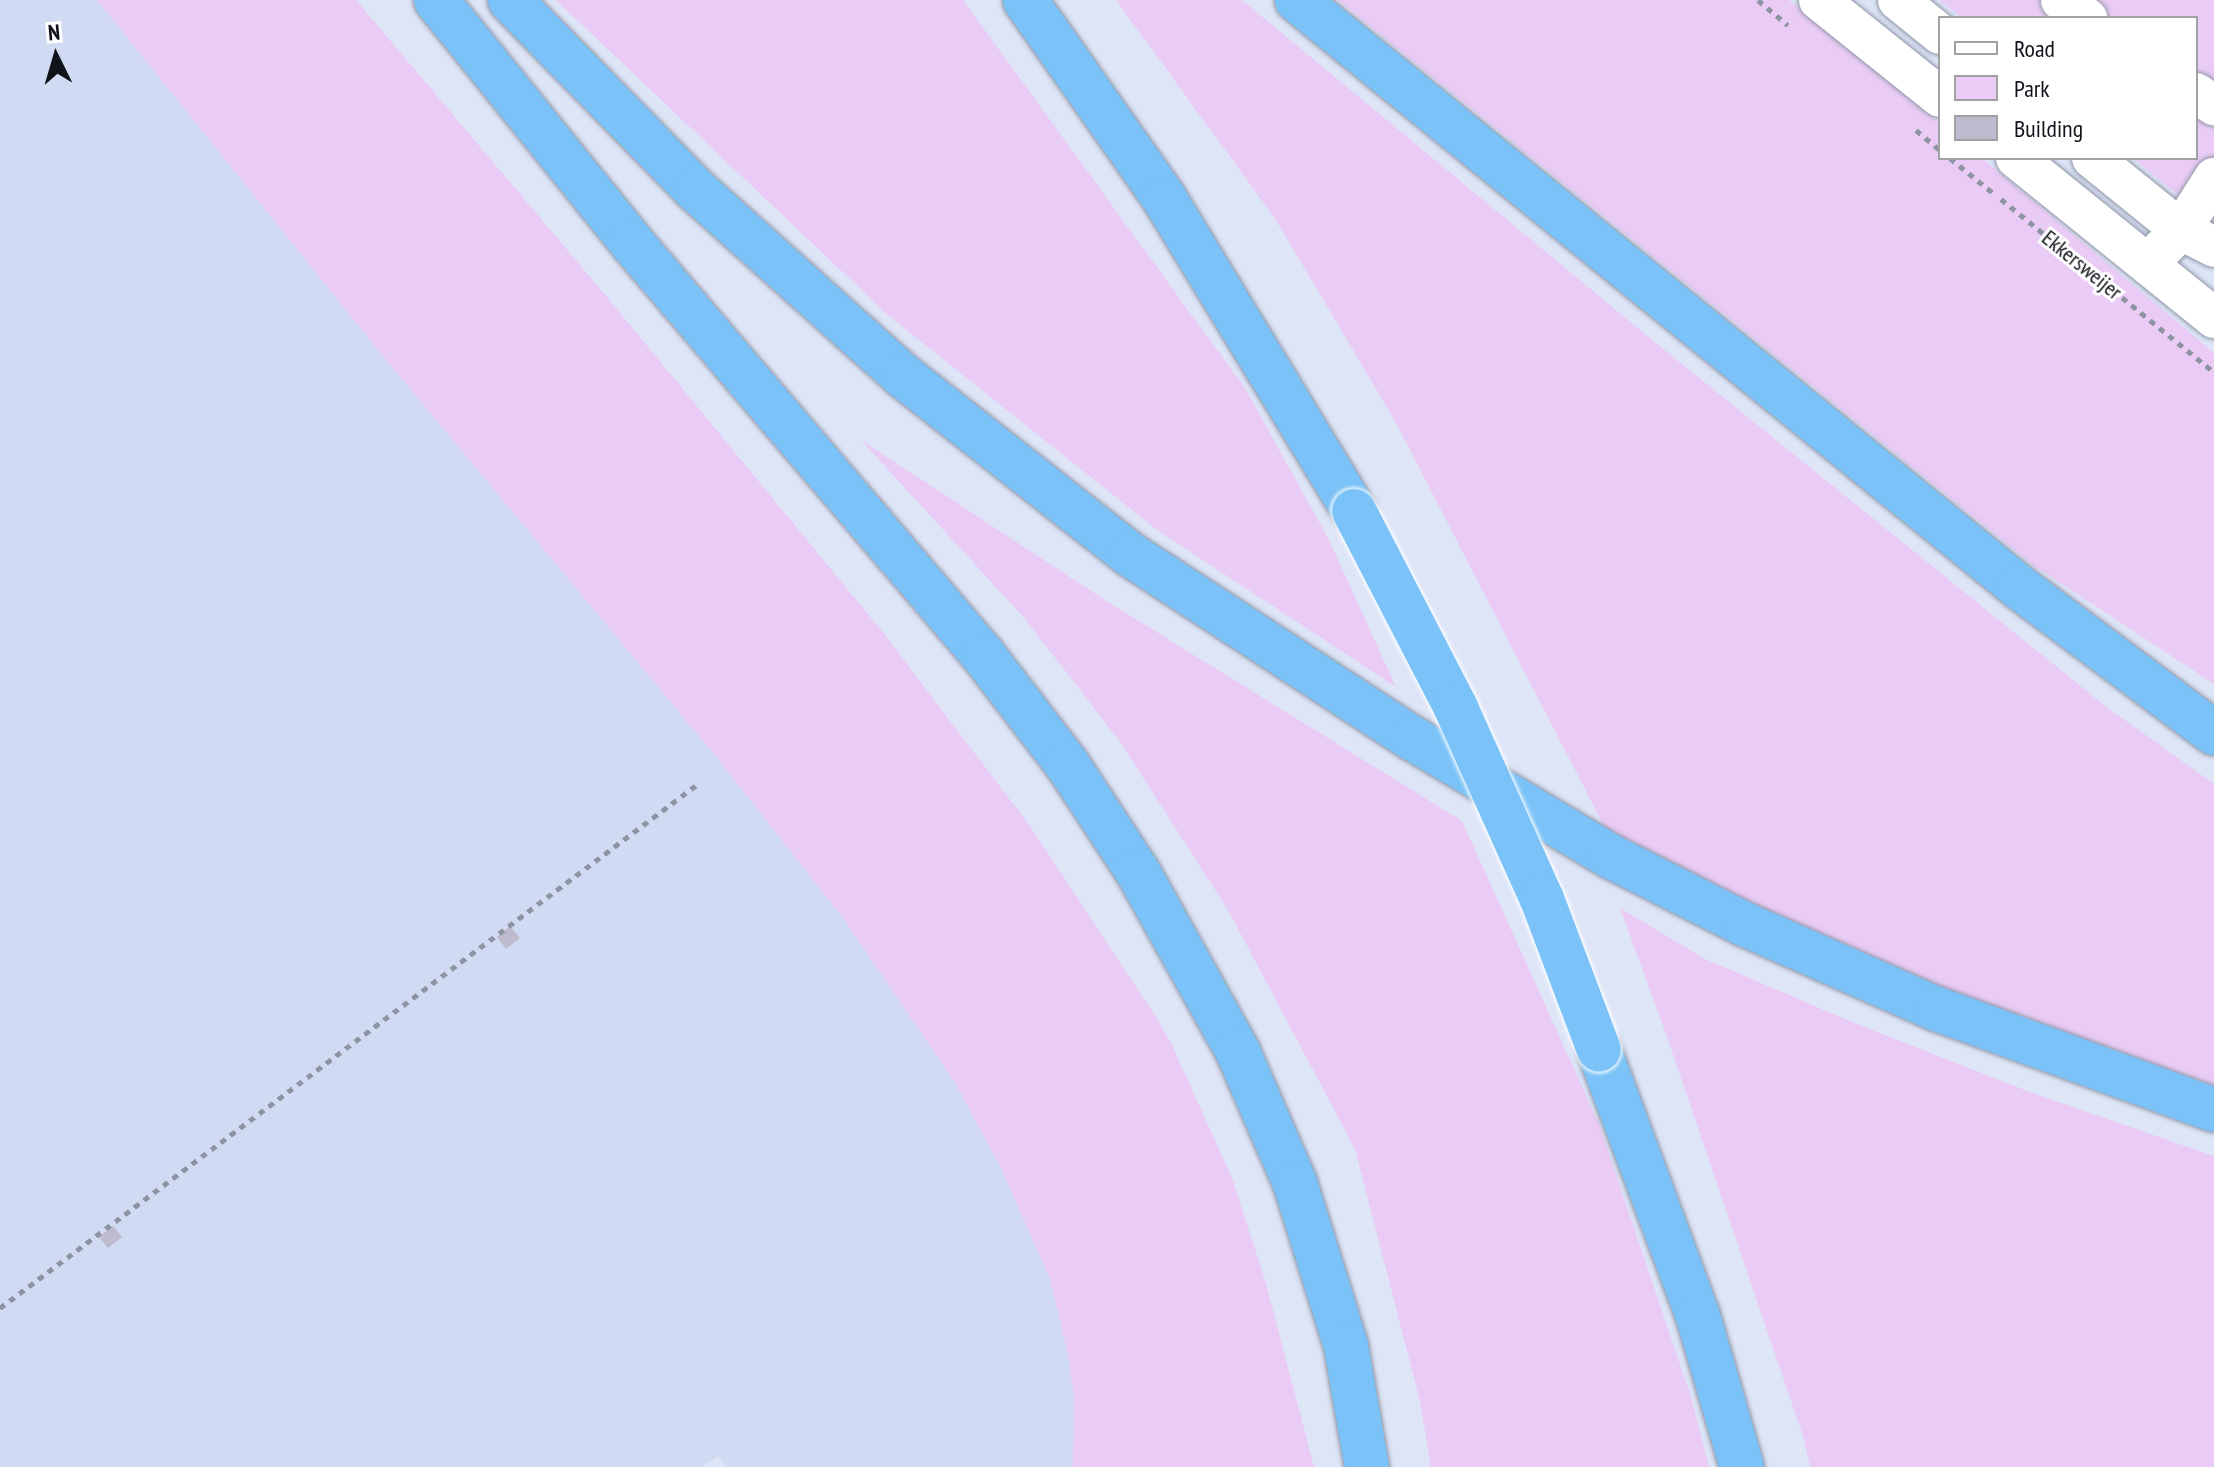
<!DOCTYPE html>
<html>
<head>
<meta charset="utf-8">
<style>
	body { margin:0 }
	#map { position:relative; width:2214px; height:1467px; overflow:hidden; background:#dde5f7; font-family:"PT Sans Narrow",sans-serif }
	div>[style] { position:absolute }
	.built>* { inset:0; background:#d0daf3 }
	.green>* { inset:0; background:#eacbf5 }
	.building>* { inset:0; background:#bdbbcd }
	.path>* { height:5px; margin-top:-2.5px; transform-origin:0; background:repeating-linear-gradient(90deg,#8e94a1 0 6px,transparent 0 12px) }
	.roads { filter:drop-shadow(0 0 2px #9198a9) drop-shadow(0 0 2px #9198a9) }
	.minor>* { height:40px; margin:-20px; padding:0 20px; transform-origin:20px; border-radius:20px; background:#fff }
	.highway>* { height:44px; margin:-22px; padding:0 22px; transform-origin:22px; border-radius:22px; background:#7ac2f7 }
	.bridges { filter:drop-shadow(0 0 2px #fff) drop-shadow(0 0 2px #fff) }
	.highway-bridge>* { height:44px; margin:-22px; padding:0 22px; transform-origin:22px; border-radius:22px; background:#7ac2f7 }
	span { translate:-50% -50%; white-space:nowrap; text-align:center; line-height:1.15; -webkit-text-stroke:6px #fff; paint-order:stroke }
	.street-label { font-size:22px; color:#101319 }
	.legend { position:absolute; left:1938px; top:16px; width:260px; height:144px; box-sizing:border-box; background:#fff; border:2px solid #9fa1a3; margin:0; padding:10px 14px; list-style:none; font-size:24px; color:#101319 }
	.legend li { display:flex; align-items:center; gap:16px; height:40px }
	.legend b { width:40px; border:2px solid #9fa1a3 }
	.north { position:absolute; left:16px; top:16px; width:80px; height:80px; -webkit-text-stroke:6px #fff; paint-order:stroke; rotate:355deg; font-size:22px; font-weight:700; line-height:32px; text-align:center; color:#101319 }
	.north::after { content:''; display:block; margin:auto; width:28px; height:36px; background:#101319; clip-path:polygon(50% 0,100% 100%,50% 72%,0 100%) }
</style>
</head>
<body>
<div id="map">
	<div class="built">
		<div style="clip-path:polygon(0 0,97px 0,378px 350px,718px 759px,843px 918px,954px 1081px,1001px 1168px,1050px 1279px,1069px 1359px,1074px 1399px,1073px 1467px,726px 1467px,718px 1456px,702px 1467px,0 1467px)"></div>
	</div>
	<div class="green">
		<div style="clip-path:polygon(97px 0,356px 0,607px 297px,881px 630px,1027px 822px,1151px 1009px,1172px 1045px,1232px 1178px,1265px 1280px,1314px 1467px,1073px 1467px,1074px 1399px,1069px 1359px,1050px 1279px,1001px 1168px,954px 1081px,843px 918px,718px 759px,378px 350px)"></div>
		<div style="clip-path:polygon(556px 0,963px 0,1246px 390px,1328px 538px,1396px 687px,1157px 530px,889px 316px)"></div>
		<div style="clip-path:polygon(1116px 0,1242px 0,1651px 339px,2104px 705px,2214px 784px,2214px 1086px,1947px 990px,1718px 891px,1604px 826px,1394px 419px,1274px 217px)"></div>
		<div style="clip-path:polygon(1338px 0,1789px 0,1940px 123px,1940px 158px,1982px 158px,2214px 353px,2214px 684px,2033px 565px)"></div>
		<div style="clip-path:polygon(1940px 0,2214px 0,2214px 225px,2133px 158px,2196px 158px,2196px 18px,1962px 18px)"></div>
		<div style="clip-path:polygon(861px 440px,1105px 600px,1462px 821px,1599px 1124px,1691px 1397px,1709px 1467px,1431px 1467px,1420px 1401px,1355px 1149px,1228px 910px,1121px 743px,1026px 620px)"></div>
		<div style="clip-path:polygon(1620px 908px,1705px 959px,1854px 1023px,2038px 1095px,2214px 1156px,2214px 1467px,1810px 1467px,1803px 1436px,1665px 1031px)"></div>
	</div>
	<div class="building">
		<div style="clip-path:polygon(510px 926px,520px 938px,506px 949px,497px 937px)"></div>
		<div style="clip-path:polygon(113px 1226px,122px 1237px,108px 1248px,99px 1237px)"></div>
	</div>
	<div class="path">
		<div style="left:1758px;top:0;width:39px;rotate:40deg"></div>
		<div style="left:1916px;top:130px;width:31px;rotate:40deg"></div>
		<div style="left:1950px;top:158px;width:55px;rotate:39.1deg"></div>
		<div style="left:2001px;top:199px;width:274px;rotate:39.1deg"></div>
		<div style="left:0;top:1308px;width:873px;rotate:-36.9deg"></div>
	</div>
	<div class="roads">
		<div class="minor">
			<div style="left:1819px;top:0;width:155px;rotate:38.7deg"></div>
			<div style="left:1898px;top:0;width:54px;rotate:39deg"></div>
			<div style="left:2061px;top:0;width:32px;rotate:35deg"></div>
			<div style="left:2196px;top:93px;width:22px;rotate:34deg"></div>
			<div style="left:2016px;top:158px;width:255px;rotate:38.9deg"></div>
			<div style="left:2092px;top:158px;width:114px;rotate:39deg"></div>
			<div style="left:2181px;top:230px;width:37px;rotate:27deg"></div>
			<div style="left:2162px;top:249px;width:27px;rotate:-45deg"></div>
			<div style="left:2181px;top:230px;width:62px;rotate:-57.6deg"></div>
		</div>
		<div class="highway">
			<div style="left:436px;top:0;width:312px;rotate:51.1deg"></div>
			<div style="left:632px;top:243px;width:543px;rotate:49.56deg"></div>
			<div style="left:984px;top:656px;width:136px;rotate:52.5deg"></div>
			<div style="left:1067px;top:764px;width:129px;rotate:56.7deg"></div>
			<div style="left:1138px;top:872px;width:206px;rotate:60.9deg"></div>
			<div style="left:1238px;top:1052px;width:143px;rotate:66.5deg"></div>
			<div style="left:1295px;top:1183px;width:171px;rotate:72.6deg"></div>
			<div style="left:1346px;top:1346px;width:123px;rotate:80.2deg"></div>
			<div style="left:510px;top:0;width:266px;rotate:45.6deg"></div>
			<div style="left:696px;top:190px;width:277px;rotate:41.9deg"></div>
			<div style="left:902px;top:375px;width:291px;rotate:38.2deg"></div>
			<div style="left:1131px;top:555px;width:335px;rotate:33.1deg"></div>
			<div style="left:1412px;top:738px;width:233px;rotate:30.8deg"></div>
			<div style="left:1612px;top:857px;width:148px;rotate:26.9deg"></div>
			<div style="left:1744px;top:924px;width:211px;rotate:23.8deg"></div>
			<div style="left:1937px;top:1009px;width:295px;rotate:20deg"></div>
			<div style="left:1025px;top:0;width:242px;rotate:54.9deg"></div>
			<div style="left:1164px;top:198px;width:366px;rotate:58.7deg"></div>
			<div style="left:1297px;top:0;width:931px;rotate:39.11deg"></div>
			<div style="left:2019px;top:587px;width:244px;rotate:36.8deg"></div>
			<div style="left:1599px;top:1050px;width:284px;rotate:69.6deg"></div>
			<div style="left:1698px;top:1316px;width:157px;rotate:73.8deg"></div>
		</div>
	</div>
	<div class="bridges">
		<div class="highway-bridge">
			<div style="left:1354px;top:511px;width:222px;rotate:62.6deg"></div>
			<div style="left:1456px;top:708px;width:209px;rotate:65.8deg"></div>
			<div style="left:1542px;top:899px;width:161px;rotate:69.3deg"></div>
		</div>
	</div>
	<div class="street-label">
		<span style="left:2082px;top:265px;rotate:39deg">Ekkersweijer</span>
	</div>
	<ul class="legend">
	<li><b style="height:10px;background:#fff"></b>Road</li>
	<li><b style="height:22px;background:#eacbf5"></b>Park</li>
	<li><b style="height:22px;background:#bdbbcd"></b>Building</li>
	</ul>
	<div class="north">N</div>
</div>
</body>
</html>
